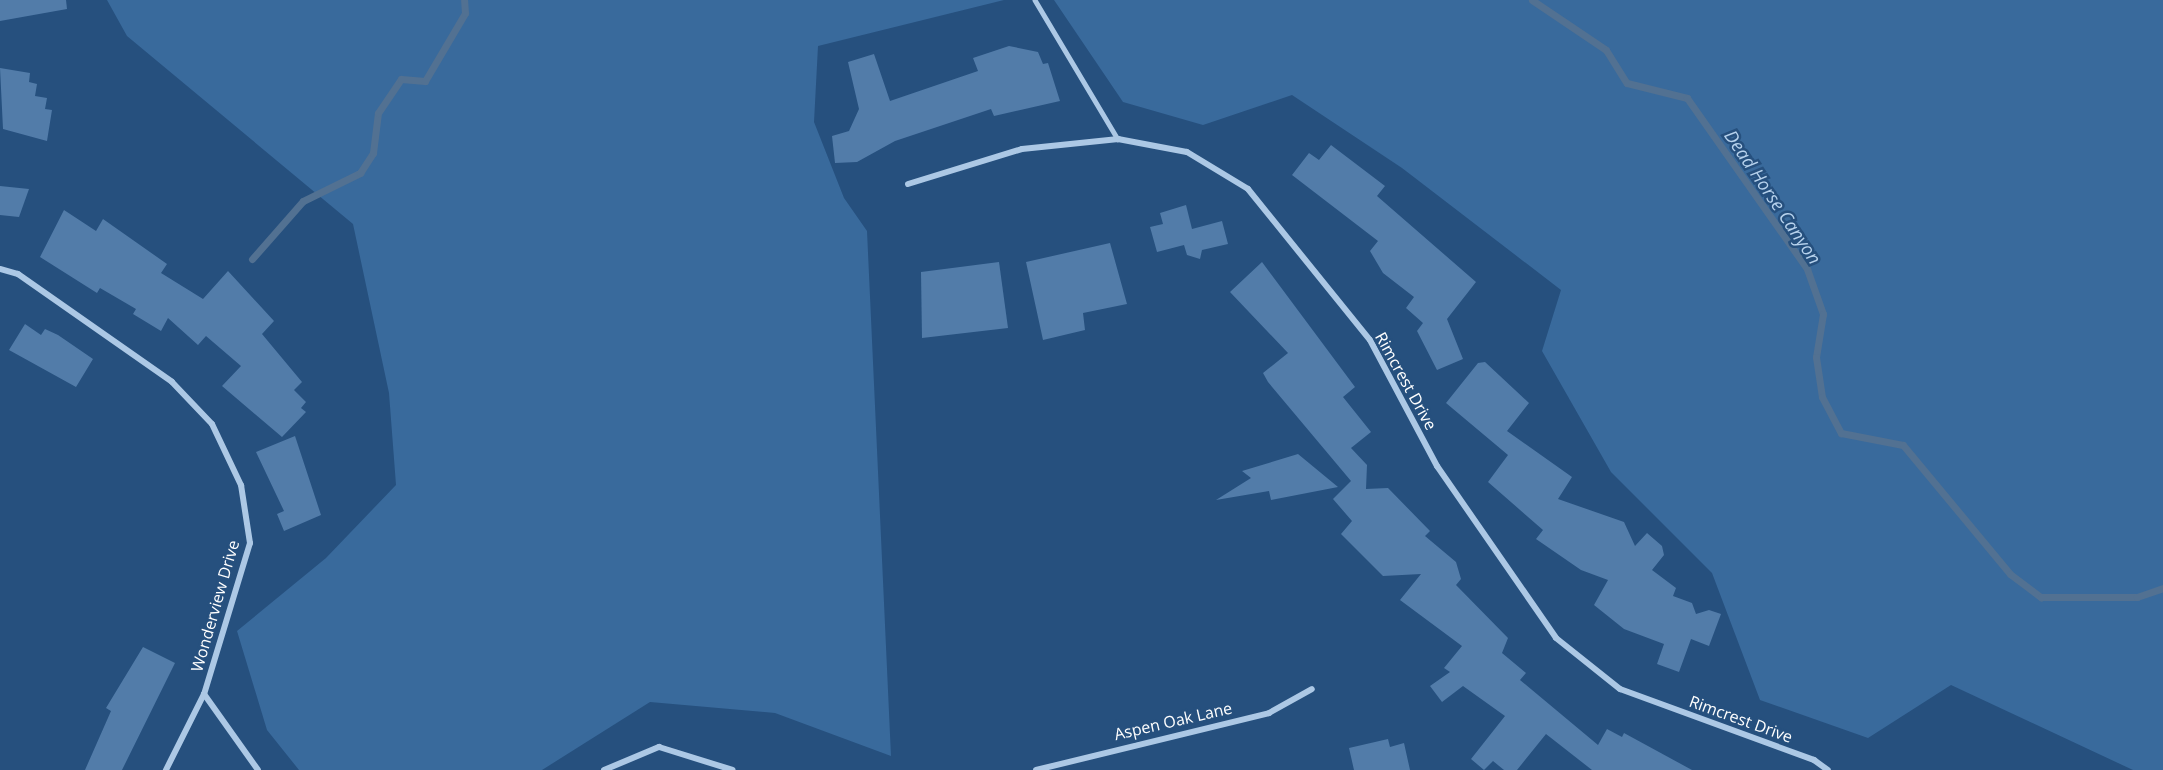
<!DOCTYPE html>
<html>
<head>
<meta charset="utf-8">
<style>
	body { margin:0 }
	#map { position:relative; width:2163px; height:770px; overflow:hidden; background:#26507e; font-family:"Open Sans",sans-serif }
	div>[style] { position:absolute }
	.green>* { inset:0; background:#396a9c }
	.stream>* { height:7px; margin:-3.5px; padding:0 3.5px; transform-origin:3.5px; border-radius:3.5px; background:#527192 }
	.building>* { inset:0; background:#527ca9 }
	.lane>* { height:4.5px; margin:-2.25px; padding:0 2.25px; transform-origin:2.25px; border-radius:2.25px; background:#acc8e5 }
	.street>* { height:6px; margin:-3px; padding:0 3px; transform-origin:3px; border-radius:3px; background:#acc8e5 }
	span { translate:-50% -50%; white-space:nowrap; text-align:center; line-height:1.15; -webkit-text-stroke:5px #26507e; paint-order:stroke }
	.street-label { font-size:16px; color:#fff }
	.water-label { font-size:18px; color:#b7d2ed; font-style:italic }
</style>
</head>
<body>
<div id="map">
	<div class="green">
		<div style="clip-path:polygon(107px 0,1004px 0,818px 46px,814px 122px,844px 198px,867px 231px,891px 756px,775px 713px,650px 702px,542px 770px,299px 770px,267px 730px,237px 631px,326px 558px,396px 485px,389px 393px,353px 224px,127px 36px)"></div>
		<div style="clip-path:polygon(1054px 0,2163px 0,2163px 770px,2133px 770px,1951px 685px,1868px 738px,1760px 700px,1712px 573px,1611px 472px,1542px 351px,1561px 290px,1402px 168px,1292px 95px,1203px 125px,1123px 102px)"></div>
	</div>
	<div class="stream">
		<div style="left:1532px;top:0;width:89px;rotate:34deg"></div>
		<div style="left:1606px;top:50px;width:39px;rotate:58deg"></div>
		<div style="left:1627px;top:83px;width:62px;rotate:14deg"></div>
		<div style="left:1687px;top:98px;width:209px;rotate:54.9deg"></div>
		<div style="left:1807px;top:269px;width:48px;rotate:70.4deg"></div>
		<div style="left:1823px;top:314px;width:44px;rotate:99.2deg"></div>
		<div style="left:1816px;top:357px;width:40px;rotate:81.5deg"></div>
		<div style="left:1822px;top:397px;width:41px;rotate:62.2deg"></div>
		<div style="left:1841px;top:433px;width:63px;rotate:11deg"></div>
		<div style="left:1903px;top:445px;width:168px;rotate:50.3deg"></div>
		<div style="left:2010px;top:574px;width:39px;rotate:37deg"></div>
		<div style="left:2041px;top:597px;width:96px"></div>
		<div style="left:2137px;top:597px;width:28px;rotate:-19deg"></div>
		<div style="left:252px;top:259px;width:77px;rotate:-48.7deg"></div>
		<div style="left:303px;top:201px;width:64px;rotate:-26.2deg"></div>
		<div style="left:360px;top:173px;width:24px;rotate:-57deg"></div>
		<div style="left:373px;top:153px;width:40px;rotate:-82.9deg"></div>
		<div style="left:378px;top:113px;width:41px;rotate:-55.9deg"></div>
		<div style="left:401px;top:79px;width:24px;rotate:5deg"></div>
		<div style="left:425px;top:81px;width:79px;rotate:-59.5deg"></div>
		<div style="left:465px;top:13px;width:13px;rotate:-94deg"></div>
	</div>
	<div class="building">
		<div style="clip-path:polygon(0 0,66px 0,67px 9px,0 21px)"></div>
		<div style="clip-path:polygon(1009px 46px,1038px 52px,1043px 64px,1048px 63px,1060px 101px,994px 116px,991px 109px,895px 141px,857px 162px,835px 163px,832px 136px,849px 131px,859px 109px,848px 62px,874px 54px,890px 101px,978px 71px,973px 58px)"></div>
		<div style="clip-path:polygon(0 68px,30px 73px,29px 82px,37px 84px,35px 96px,47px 98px,45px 109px,52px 110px,47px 141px,3px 129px)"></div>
		<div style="clip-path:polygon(1331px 145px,1385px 186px,1377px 196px,1476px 282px,1447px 319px,1463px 359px,1437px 370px,1417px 331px,1423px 323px,1406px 308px,1414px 297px,1383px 273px,1370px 251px,1378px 241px,1292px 175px,1309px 153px,1319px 160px)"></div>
		<div style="clip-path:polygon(0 186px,29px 189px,19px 217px,0 215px)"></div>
		<div style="clip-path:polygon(1186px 205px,1192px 229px,1222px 221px,1228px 244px,1202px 250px,1200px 259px,1187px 255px,1184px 245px,1157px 252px,1150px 227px,1163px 224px,1160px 213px)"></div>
		<div style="clip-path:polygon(64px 210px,96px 231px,103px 219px,167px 264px,161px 273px,203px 299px,228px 271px,274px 321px,262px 334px,302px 382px,294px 390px,306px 402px,301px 408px,306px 412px,282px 437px,222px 386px,241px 366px,206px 336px,198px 345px,168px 318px,161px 331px,133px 314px,136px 309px,100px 288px,97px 293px,40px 257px)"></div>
		<div style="clip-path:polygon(1110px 243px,1127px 304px,1083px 313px,1085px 330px,1043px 340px,1026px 262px)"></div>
		<div style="clip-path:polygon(999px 262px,1008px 328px,922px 338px,921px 272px)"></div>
		<div style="clip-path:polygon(1262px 262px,1355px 387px,1343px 397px,1371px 432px,1351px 448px,1367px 465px,1366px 489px,1388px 488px,1430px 531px,1425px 536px,1456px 562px,1461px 579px,1456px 585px,1508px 638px,1502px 653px,1526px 673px,1520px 680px,1598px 745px,1607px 729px,1622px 737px,1624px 733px,1692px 770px,1592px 770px,1546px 734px,1517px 770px,1504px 770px,1493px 761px,1484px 770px,1471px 759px,1505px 716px,1463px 686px,1442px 702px,1430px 686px,1450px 672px,1444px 668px,1462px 646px,1400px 600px,1421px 574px,1383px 576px,1341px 534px,1352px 521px,1333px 499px,1351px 481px,1268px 382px,1263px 373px,1288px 353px,1230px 292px)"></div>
		<div style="clip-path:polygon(25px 324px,41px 335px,45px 329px,58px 335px,93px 359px,76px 387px,9px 350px)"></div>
		<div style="clip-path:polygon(1485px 362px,1529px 403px,1507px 431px,1572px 477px,1558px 499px,1624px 522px,1635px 546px,1647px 533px,1662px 546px,1664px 555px,1652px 570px,1676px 588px,1673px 596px,1692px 603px,1696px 614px,1709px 610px,1721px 614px,1709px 646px,1691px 639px,1679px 672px,1657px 664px,1664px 644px,1624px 629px,1594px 605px,1608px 580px,1581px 570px,1536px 539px,1543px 530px,1488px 482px,1508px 455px,1446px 403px,1478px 363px)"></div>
		<div style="clip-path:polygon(295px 436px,321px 515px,284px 531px,277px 514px,284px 511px,256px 452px)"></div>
		<div style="clip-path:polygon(1298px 454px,1338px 487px,1271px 500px,1269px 491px,1216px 500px,1251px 478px,1242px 471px)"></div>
		<div style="clip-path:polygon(143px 647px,175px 663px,122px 770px,85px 770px,111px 711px,106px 708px)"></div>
		<div style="clip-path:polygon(1388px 739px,1390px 747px,1404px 743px,1410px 770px,1354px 770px,1349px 748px)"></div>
	</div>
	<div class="lane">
		<div style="left:1035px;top:0;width:162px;rotate:59.2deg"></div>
	</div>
	<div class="street">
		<div style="left:908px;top:184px;width:119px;rotate:-17.1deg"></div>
		<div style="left:1022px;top:149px;width:97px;rotate:-5.9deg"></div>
		<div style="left:1118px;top:139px;width:70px;rotate:10.7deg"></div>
		<div style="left:1187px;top:152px;width:71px;rotate:31.2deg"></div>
		<div style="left:1248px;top:189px;width:194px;rotate:51.1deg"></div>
		<div style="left:1370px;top:340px;width:143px;rotate:62deg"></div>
		<div style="left:1437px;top:466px;width:209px;rotate:55.3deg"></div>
		<div style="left:1556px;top:638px;width:82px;rotate:38.6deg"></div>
		<div style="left:1620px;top:689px;width:207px;rotate:20.1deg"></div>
		<div style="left:1814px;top:760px;width:17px;rotate:36deg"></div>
		<div style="left:0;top:269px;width:19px;rotate:16deg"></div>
		<div style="left:18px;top:274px;width:188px;rotate:35deg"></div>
		<div style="left:172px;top:382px;width:58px;rotate:46.4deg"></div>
		<div style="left:212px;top:424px;width:68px;rotate:64.6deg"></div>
		<div style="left:241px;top:485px;width:59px;rotate:81.2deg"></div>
		<div style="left:250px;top:543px;width:158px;rotate:106.9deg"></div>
		<div style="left:204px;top:694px;width:85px;rotate:116.6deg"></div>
		<div style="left:204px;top:694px;width:93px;rotate:54.6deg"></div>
		<div style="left:604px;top:770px;width:60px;rotate:-22.7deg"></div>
		<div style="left:659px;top:747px;width:77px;rotate:17.3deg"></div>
		<div style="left:1036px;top:770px;width:240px;rotate:-13.7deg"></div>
		<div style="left:1269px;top:713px;width:49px;rotate:-29.2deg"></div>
	</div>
	<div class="street-label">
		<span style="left:1406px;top:381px;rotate:61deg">Rimcrest Drive</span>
		<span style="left:215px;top:606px;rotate:-74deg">Wonderview Drive</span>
		<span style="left:1741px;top:719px;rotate:20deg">Rimcrest Drive</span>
		<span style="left:1173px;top:721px;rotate:-13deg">Aspen Oak Lane</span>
	</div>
	<div class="water-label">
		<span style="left:1773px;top:197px;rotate:56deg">Dead Horse Canyon</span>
	</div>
</div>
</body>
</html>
